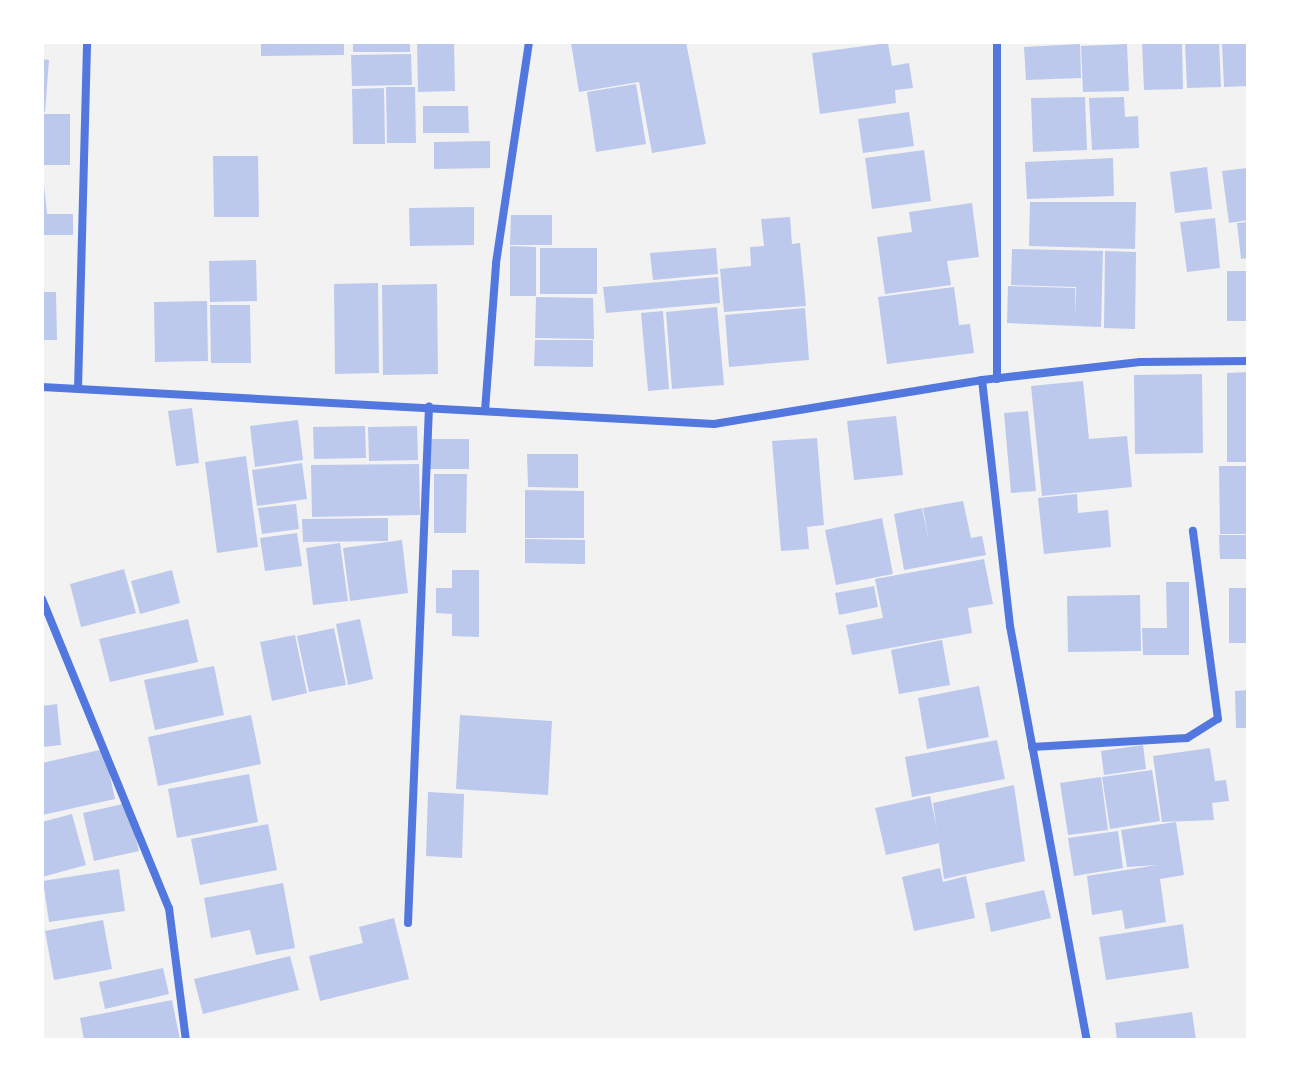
<!DOCTYPE html>
<html>
<head>
<meta charset="utf-8">
<style>
	body { margin:0 }
	#map { position:relative; width:1290px; height:1082px; overflow:hidden; background:#f2f2f2; font-family:"Exo 2",sans-serif }
	div>[style] { position:absolute }
	.building>* { inset:0; background:#bdc9ec }
	.minor>* { height:8px; margin:-4px; padding:0 4px; transform-origin:4px; border-radius:4px; background:#5277de }
	span { translate:-50% -50%; white-space:nowrap; text-align:center; line-height:1.15; -webkit-text-stroke:6px #fff; paint-order:stroke }
	.frame { position:absolute; inset:0; border:44px solid #fff; pointer-events:none }
</style>
</head>
<body>
<div id="map">
	<div class="building">
		<div style="clip-path:polygon(261px 42px,344px 42px,344px 55px,261px 56px)"></div>
		<div style="clip-path:polygon(353px 42px,410px 42px,410px 52px,353px 52px)"></div>
		<div style="clip-path:polygon(417px 42px,454px 42px,455px 91px,418px 92px)"></div>
		<div style="clip-path:polygon(686px 42px,706px 144px,652px 153px,639px 82px,579px 92px,571px 43px)"></div>
		<div style="clip-path:polygon(1142px 42px,1182px 42px,1183px 89px,1144px 90px)"></div>
		<div style="clip-path:polygon(1185px 42px,1219px 42px,1221px 87px,1187px 88px)"></div>
		<div style="clip-path:polygon(1222px 42px,1248px 42px,1248px 86px,1224px 87px)"></div>
		<div style="clip-path:polygon(888px 43px,892px 66px,909px 63px,913px 88px,895px 90px,896px 103px,820px 114px,812px 53px)"></div>
		<div style="clip-path:polygon(1080px 44px,1081px 78px,1026px 80px,1024px 47px)"></div>
		<div style="clip-path:polygon(1127px 44px,1129px 91px,1083px 92px,1081px 46px)"></div>
		<div style="clip-path:polygon(411px 54px,412px 85px,352px 86px,351px 55px)"></div>
		<div style="clip-path:polygon(42px 59px,49px 60px,45px 112px,42px 112px)"></div>
		<div style="clip-path:polygon(636px 84px,646px 144px,596px 152px,587px 92px)"></div>
		<div style="clip-path:polygon(386px 87px,415px 87px,416px 143px,387px 143px)"></div>
		<div style="clip-path:polygon(384px 88px,385px 144px,353px 144px,352px 89px)"></div>
		<div style="clip-path:polygon(1085px 97px,1087px 150px,1033px 152px,1031px 98px)"></div>
		<div style="clip-path:polygon(1124px 97px,1125px 117px,1138px 116px,1139px 148px,1092px 150px,1089px 98px)"></div>
		<div style="clip-path:polygon(423px 106px,468px 106px,469px 133px,423px 133px)"></div>
		<div style="clip-path:polygon(909px 112px,914px 146px,863px 153px,858px 119px)"></div>
		<div style="clip-path:polygon(42px 114px,70px 114px,70px 165px,42px 165px)"></div>
		<div style="clip-path:polygon(490px 141px,490px 168px,434px 169px,434px 142px)"></div>
		<div style="clip-path:polygon(924px 150px,931px 201px,872px 209px,865px 158px)"></div>
		<div style="clip-path:polygon(213px 156px,258px 156px,259px 217px,214px 217px)"></div>
		<div style="clip-path:polygon(1113px 158px,1114px 196px,1027px 199px,1025px 162px)"></div>
		<div style="clip-path:polygon(42px 166px,47px 214px,73px 214px,73px 235px,42px 235px)"></div>
		<div style="clip-path:polygon(1207px 167px,1212px 209px,1175px 213px,1170px 172px)"></div>
		<div style="clip-path:polygon(1248px 168px,1248px 220px,1229px 223px,1222px 171px)"></div>
		<div style="clip-path:polygon(1030px 202px,1136px 202px,1135px 249px,1029px 246px)"></div>
		<div style="clip-path:polygon(972px 203px,979px 257px,947px 261px,951px 285px,885px 294px,877px 237px,912px 232px,909px 212px)"></div>
		<div style="clip-path:polygon(474px 207px,474px 245px,410px 246px,409px 208px)"></div>
		<div style="clip-path:polygon(511px 215px,552px 215px,552px 245px,510px 245px)"></div>
		<div style="clip-path:polygon(790px 217px,792px 244px,800px 243px,806px 306px,724px 312px,720px 269px,751px 266px,750px 247px,764px 246px,761px 219px)"></div>
		<div style="clip-path:polygon(1215px 218px,1220px 268px,1187px 272px,1180px 222px)"></div>
		<div style="clip-path:polygon(1248px 222px,1248px 258px,1241px 259px,1237px 223px)"></div>
		<div style="clip-path:polygon(510px 246px,536px 247px,536px 296px,510px 296px)"></div>
		<div style="clip-path:polygon(540px 248px,597px 248px,597px 294px,540px 294px)"></div>
		<div style="clip-path:polygon(716px 248px,718px 274px,653px 280px,650px 253px)"></div>
		<div style="clip-path:polygon(1012px 249px,1103px 251px,1101px 327px,1007px 323px,1008px 286px,1075px 288px,1075px 317px,1076px 287px,1011px 285px)"></div>
		<div style="clip-path:polygon(1105px 251px,1136px 252px,1135px 329px,1104px 328px)"></div>
		<div style="clip-path:polygon(256px 260px,257px 301px,210px 302px,209px 261px)"></div>
		<div style="clip-path:polygon(1227px 271px,1248px 271px,1248px 321px,1227px 321px)"></div>
		<div style="clip-path:polygon(718px 277px,720px 303px,606px 313px,603px 287px)"></div>
		<div style="clip-path:polygon(378px 283px,379px 373px,335px 374px,334px 284px)"></div>
		<div style="clip-path:polygon(437px 284px,438px 374px,383px 375px,382px 285px)"></div>
		<div style="clip-path:polygon(954px 287px,959px 325px,970px 324px,974px 353px,887px 364px,878px 297px)"></div>
		<div style="clip-path:polygon(42px 292px,56px 292px,57px 340px,42px 340px)"></div>
		<div style="clip-path:polygon(536px 297px,593px 298px,594px 339px,535px 338px)"></div>
		<div style="clip-path:polygon(207px 301px,208px 361px,155px 362px,154px 302px)"></div>
		<div style="clip-path:polygon(210px 305px,250px 305px,251px 363px,211px 363px)"></div>
		<div style="clip-path:polygon(717px 307px,724px 385px,672px 389px,666px 312px)"></div>
		<div style="clip-path:polygon(805px 308px,809px 360px,729px 367px,725px 315px)"></div>
		<div style="clip-path:polygon(663px 311px,669px 389px,648px 391px,641px 313px)"></div>
		<div style="clip-path:polygon(535px 340px,593px 340px,593px 367px,534px 366px)"></div>
		<div style="clip-path:polygon(1248px 372px,1248px 462px,1227px 462px,1227px 373px)"></div>
		<div style="clip-path:polygon(1202px 374px,1203px 453px,1135px 454px,1134px 375px)"></div>
		<div style="clip-path:polygon(1083px 381px,1089px 439px,1127px 436px,1132px 487px,1042px 496px,1031px 386px)"></div>
		<div style="clip-path:polygon(192px 408px,199px 463px,176px 466px,168px 411px)"></div>
		<div style="clip-path:polygon(1028px 411px,1036px 491px,1011px 493px,1004px 413px)"></div>
		<div style="clip-path:polygon(896px 416px,903px 475px,854px 480px,847px 421px)"></div>
		<div style="clip-path:polygon(298px 420px,303px 460px,255px 467px,250px 426px)"></div>
		<div style="clip-path:polygon(365px 426px,366px 458px,314px 459px,313px 427px)"></div>
		<div style="clip-path:polygon(417px 426px,418px 460px,369px 461px,368px 427px)"></div>
		<div style="clip-path:polygon(817px 438px,824px 525px,807px 527px,809px 549px,781px 551px,772px 441px)"></div>
		<div style="clip-path:polygon(430px 439px,469px 439px,469px 469px,430px 469px)"></div>
		<div style="clip-path:polygon(527px 454px,578px 454px,578px 488px,528px 487px)"></div>
		<div style="clip-path:polygon(246px 456px,258px 547px,217px 553px,205px 462px)"></div>
		<div style="clip-path:polygon(302px 463px,307px 499px,257px 506px,252px 470px)"></div>
		<div style="clip-path:polygon(419px 464px,420px 515px,312px 517px,311px 465px)"></div>
		<div style="clip-path:polygon(1219px 466px,1248px 466px,1248px 534px,1220px 534px)"></div>
		<div style="clip-path:polygon(434px 474px,467px 474px,466px 533px,434px 533px)"></div>
		<div style="clip-path:polygon(525px 490px,584px 491px,584px 538px,525px 538px)"></div>
		<div style="clip-path:polygon(1077px 494px,1078px 513px,1108px 510px,1111px 547px,1044px 554px,1038px 498px)"></div>
		<div style="clip-path:polygon(963px 501px,971px 538px,982px 536px,986px 555px,904px 570px,894px 514px,922px 508px,929px 542px,923px 508px)"></div>
		<div style="clip-path:polygon(296px 504px,299px 529px,262px 534px,258px 508px)"></div>
		<div style="clip-path:polygon(388px 518px,388px 541px,303px 542px,302px 519px)"></div>
		<div style="clip-path:polygon(882px 518px,893px 574px,836px 585px,825px 530px)"></div>
		<div style="clip-path:polygon(297px 533px,302px 566px,265px 571px,260px 538px)"></div>
		<div style="clip-path:polygon(1219px 535px,1248px 535px,1248px 559px,1220px 559px)"></div>
		<div style="clip-path:polygon(525px 539px,585px 540px,585px 564px,525px 563px)"></div>
		<div style="clip-path:polygon(402px 540px,408px 593px,350px 601px,343px 548px)"></div>
		<div style="clip-path:polygon(340px 543px,348px 601px,313px 605px,306px 548px)"></div>
		<div style="clip-path:polygon(984px 559px,993px 604px,968px 608px,972px 633px,852px 655px,846px 625px,883px 618px,875px 579px)"></div>
		<div style="clip-path:polygon(124px 569px,136px 613px,81px 627px,70px 584px)"></div>
		<div style="clip-path:polygon(172px 570px,180px 603px,140px 614px,131px 581px)"></div>
		<div style="clip-path:polygon(452px 570px,479px 570px,479px 637px,452px 636px,452px 614px,436px 613px,436px 588px,452px 588px)"></div>
		<div style="clip-path:polygon(1166px 582px,1189px 582px,1189px 655px,1143px 655px,1142px 628px,1167px 628px)"></div>
		<div style="clip-path:polygon(874px 586px,878px 607px,839px 615px,835px 593px)"></div>
		<div style="clip-path:polygon(1229px 588px,1248px 588px,1248px 643px,1229px 643px)"></div>
		<div style="clip-path:polygon(1140px 595px,1141px 651px,1068px 652px,1067px 596px)"></div>
		<div style="clip-path:polygon(188px 619px,198px 662px,110px 682px,99px 639px)"></div>
		<div style="clip-path:polygon(360px 619px,373px 679px,348px 685px,336px 624px)"></div>
		<div style="clip-path:polygon(334px 628px,346px 685px,309px 692px,297px 636px)"></div>
		<div style="clip-path:polygon(295px 635px,307px 693px,272px 701px,260px 642px)"></div>
		<div style="clip-path:polygon(942px 640px,950px 685px,899px 694px,891px 650px)"></div>
		<div style="clip-path:polygon(214px 666px,224px 715px,155px 730px,144px 680px)"></div>
		<div style="clip-path:polygon(979px 686px,989px 737px,927px 749px,918px 698px)"></div>
		<div style="clip-path:polygon(1248px 690px,1248px 728px,1236px 728px,1235px 691px)"></div>
		<div style="clip-path:polygon(57px 704px,61px 745px,42px 747px,42px 706px)"></div>
		<div style="clip-path:polygon(251px 715px,261px 764px,158px 786px,148px 737px)"></div>
		<div style="clip-path:polygon(460px 715px,552px 721px,548px 795px,456px 789px)"></div>
		<div style="clip-path:polygon(997px 740px,1005px 779px,912px 797px,905px 757px)"></div>
		<div style="clip-path:polygon(1143px 745px,1146px 769px,1104px 775px,1101px 751px)"></div>
		<div style="clip-path:polygon(1210px 748px,1215px 781px,1226px 780px,1229px 801px,1212px 803px,1214px 820px,1162px 822px,1153px 756px)"></div>
		<div style="clip-path:polygon(104px 749px,115px 799px,42px 815px,42px 763px)"></div>
		<div style="clip-path:polygon(1152px 770px,1160px 821px,1110px 829px,1102px 777px)"></div>
		<div style="clip-path:polygon(249px 774px,258px 822px,177px 838px,168px 789px)"></div>
		<div style="clip-path:polygon(1101px 777px,1108px 830px,1068px 835px,1060px 783px)"></div>
		<div style="clip-path:polygon(1014px 785px,1025px 861px,944px 879px,933px 803px)"></div>
		<div style="clip-path:polygon(428px 792px,464px 794px,462px 858px,426px 856px)"></div>
		<div style="clip-path:polygon(930px 796px,940px 843px,886px 855px,875px 808px)"></div>
		<div style="clip-path:polygon(127px 803px,139px 851px,94px 861px,83px 813px)"></div>
		<div style="clip-path:polygon(72px 814px,86px 865px,42px 877px,42px 822px)"></div>
		<div style="clip-path:polygon(1176px 822px,1184px 875px,1160px 879px,1166px 922px,1125px 929px,1122px 910px,1092px 915px,1087px 876px,1158px 865px,1127px 867px,1121px 830px)"></div>
		<div style="clip-path:polygon(268px 824px,277px 870px,200px 885px,191px 839px)"></div>
		<div style="clip-path:polygon(1118px 831px,1123px 868px,1074px 876px,1068px 838px)"></div>
		<div style="clip-path:polygon(940px 868px,943px 882px,966px 876px,975px 918px,914px 931px,902px 877px)"></div>
		<div style="clip-path:polygon(119px 869px,125px 911px,49px 922px,43px 881px)"></div>
		<div style="clip-path:polygon(283px 883px,295px 948px,256px 955px,250px 930px,211px 938px,204px 898px)"></div>
		<div style="clip-path:polygon(1044px 890px,1051px 918px,991px 932px,985px 903px)"></div>
		<div style="clip-path:polygon(394px 918px,409px 979px,320px 1001px,309px 956px,363px 943px,359px 927px)"></div>
		<div style="clip-path:polygon(103px 920px,112px 969px,54px 980px,45px 931px)"></div>
		<div style="clip-path:polygon(1183px 924px,1189px 968px,1106px 980px,1099px 937px)"></div>
		<div style="clip-path:polygon(290px 956px,299px 990px,203px 1014px,194px 979px)"></div>
		<div style="clip-path:polygon(163px 968px,169px 994px,105px 1009px,99px 982px)"></div>
		<div style="clip-path:polygon(172px 1000px,180px 1040px,84px 1040px,80px 1018px)"></div>
		<div style="clip-path:polygon(1192px 1012px,1196px 1040px,1117px 1040px,1115px 1023px)"></div>
	</div>
	<div class="minor">
		<div style="left:997px;top:379px;width:337px;rotate:-90deg"></div>
		<div style="left:982px;top:380px;width:248px;rotate:83.5deg"></div>
		<div style="left:1010px;top:626px;width:421px;rotate:79.5deg"></div>
		<div style="left:42px;top:387px;width:673px;rotate:3.15deg"></div>
		<div style="left:714px;top:424px;width:272px;rotate:-9.3deg"></div>
		<div style="left:982px;top:380px;width:159px;rotate:-6.5deg"></div>
		<div style="left:1140px;top:362px;width:108px;rotate:-0.5deg"></div>
		<div style="left:78px;top:389px;width:347px;rotate:-88.5deg"></div>
		<div style="left:485px;top:411px;width:148px;rotate:-85.7deg"></div>
		<div style="left:496px;top:263px;width:223px;rotate:-81.5deg"></div>
		<div style="left:42px;top:599px;width:334px;rotate:67.7deg"></div>
		<div style="left:169px;top:908px;width:133px;rotate:82.7deg"></div>
		<div style="left:1032px;top:747px;width:155px;rotate:-3.3deg"></div>
		<div style="left:1187px;top:738px;width:36px;rotate:-32deg"></div>
		<div style="left:1218px;top:719px;width:190px;rotate:-97.6deg"></div>
		<div style="left:408px;top:923px;width:517px;rotate:-87.67deg"></div>
	</div>
	<div class="frame"></div>
</div>
</body>
</html>
